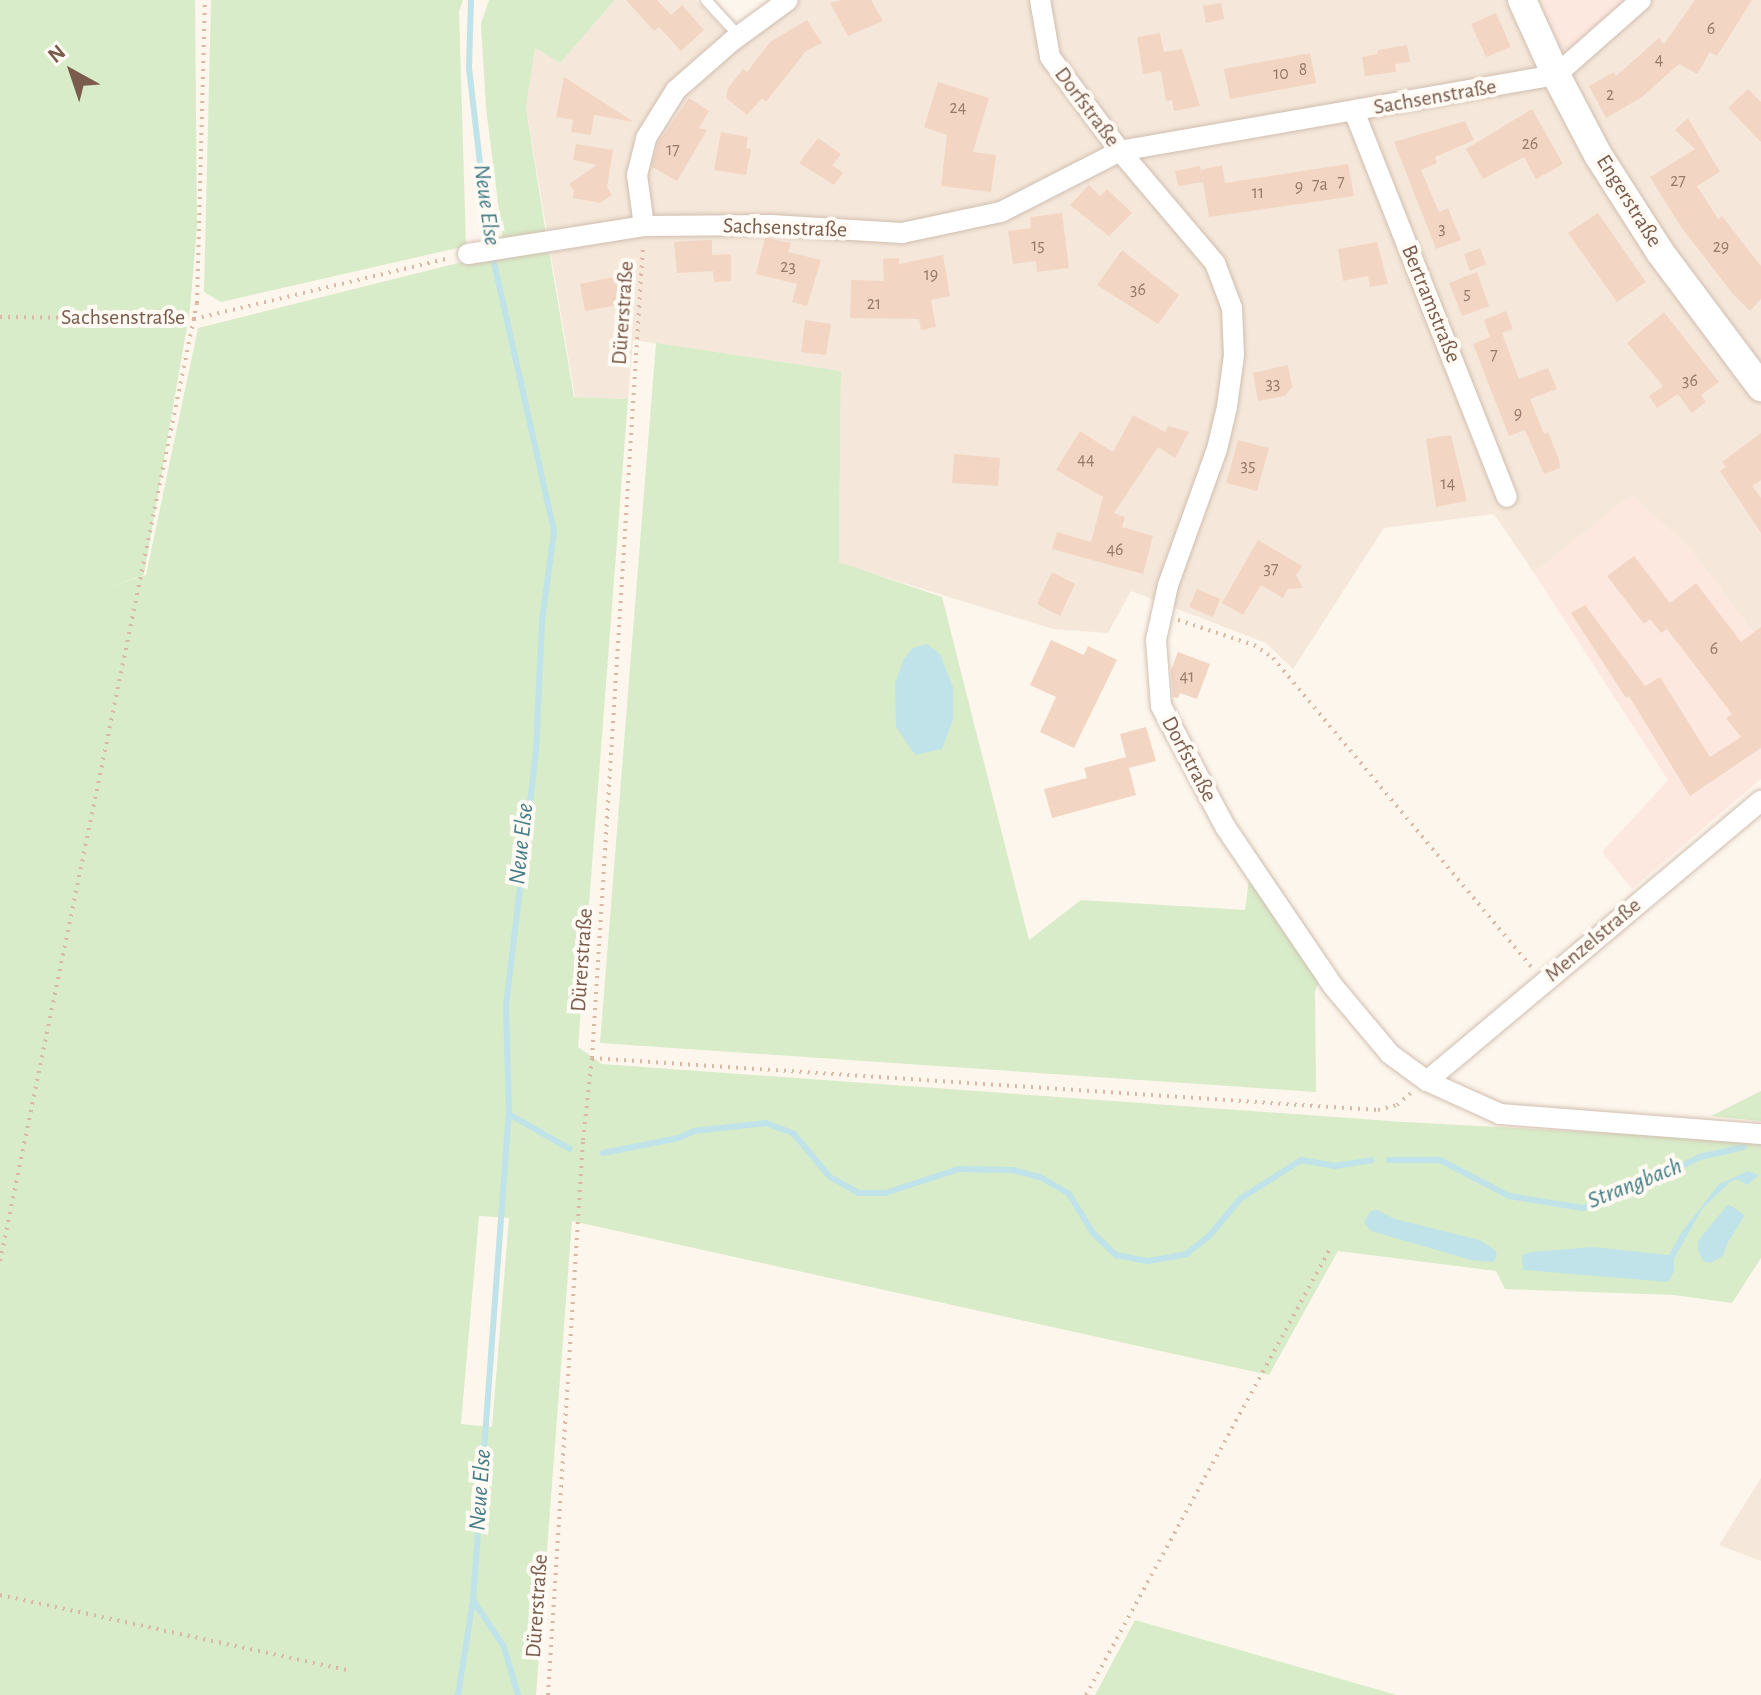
<!DOCTYPE html>
<html>
<head>
<meta charset="utf-8">
<style>
	body { margin:0 }
	#map { position:relative; width:1761px; height:1695px; overflow:hidden; background:#fdf6ec; font-family:"Alegreya Sans",sans-serif }
	div>[style] { position:absolute }
	.residential>* { inset:0; background:#f5e8da }
	.commercial>* { inset:0; background:#fde8e0 }
	.green>* { inset:0; background:#d8ecc9 }
	.water>* { inset:0; background:#bfe3e8 }
	.stream>* { height:6px; margin:-3px; padding:0 3px; transform-origin:3px; border-radius:3px; background:#bfe3e8 }
	.building>* { inset:0; background:#f3d5c3 }
	.path>* { height:4px; margin-top:-2px; transform-origin:0; background:repeating-linear-gradient(90deg,#d9b8a5 0 2px,transparent 0 8px) }
	.roads { filter:drop-shadow(0 0 2px #d1beb0) drop-shadow(0 0 2px #d1beb0) }
	.service>* { height:10px; margin:-5px; padding:0 5px; transform-origin:5px; border-radius:5px; background:#fff }
	.minor>* { height:20px; margin:-10px; padding:0 10px; transform-origin:10px; border-radius:10px; background:#fff }
	.secondary>* { height:28px; margin:-14px; padding:0 14px; transform-origin:14px; border-radius:14px; background:#fff }
	span { translate:-50% -50%; white-space:nowrap; text-align:center; line-height:1.15; -webkit-text-stroke:8px #fffaf3; paint-order:stroke }
	.number-label { font-size:18px; color:#987a6a }
	.number-label span { -webkit-text-stroke-width:0 }
	.street-label { font-size:22px; color:#7a5c4d }
	.water-label { font-size:24px; color:#437c86; font-style:italic }
	.north { position:absolute; left:32px; top:32px; width:80px; height:80px; -webkit-text-stroke:6px #fffaf3; paint-order:stroke; rotate:320deg; font-size:22px; font-weight:700; line-height:32px; text-align:center; color:#7a5c4d }
	.north::after { content:''; display:block; margin:auto; width:28px; height:36px; background:#7a5c4d; clip-path:polygon(50% 0,100% 100%,50% 72%,0 100%) }
</style>
</head>
<body>
<div id="map">
	<div class="residential">
		<div style="clip-path:polygon(615px 0,696px 0,727px 33px,769px 0,1540px 0,1557px 42px,1629px 0,1761px 0,1761px 642px,1690px 549px,1632px 495px,1534px 573px,1494px 514px,1384px 528px,1293px 669px,1266px 643px,1131px 591px,1108px 633px,1053px 629px,839px 563px,841px 371px,633px 340px,628px 399px,575px 397px,526px 108px,535px 47px,560px 63px)"></div>
		<div style="clip-path:polygon(1761px 1478px,1761px 1561px,1719px 1545px)"></div>
	</div>
	<div class="commercial">
		<div style="clip-path:polygon(1540px 0,1629px 0,1575px 49px,1557px 42px)"></div>
		<div style="clip-path:polygon(1632px 494px,1690px 549px,1761px 642px,1761px 779px,1632px 889px,1602px 852px,1668px 780px,1534px 573px)"></div>
	</div>
	<div class="green">
		<div style="clip-path:polygon(evenodd,0 0,195px 0,197px 226px,190px 309px,144px 575px,103px 589px,146px 575px,198px 328px,470px 260px,549px 250px,574px 397px,628px 399px,578px 1047px,602px 1064px,1404px 1122px,1761px 1141px,1761px 1258px,1732px 1303px,1674px 1295px,1505px 1289px,1496px 1271px,1338px 1251px,1269px 1375px,572px 1221px,536px 1695px,0 1695px,0 0,479px 1216px,509px 1218px,492px 1427px,461px 1424px,479px 1216px)"></div>
		<div style="clip-path:polygon(211px 0,463px 0,459px 11px,466px 246px,221px 302px,204px 292px)"></div>
		<div style="clip-path:polygon(489px 0,615px 0,560px 63px,535px 48px,526px 108px,546px 234px,503px 242px,486px 108px,481px 24px)"></div>
		<div style="clip-path:polygon(656px 343px,841px 371px,839px 562px,942px 597px,1029px 940px,1081px 900px,1245px 910px,1253px 848px,1327px 958px,1315px 992px,1316px 1092px,600px 1043px)"></div>
		<div style="clip-path:polygon(1761px 1091px,1761px 1121px,1711px 1116px)"></div>
		<div style="clip-path:polygon(1135px 1620px,1397px 1695px,1095px 1695px)"></div>
	</div>
	<div class="water">
		<div style="clip-path:polygon(927px 644px,940px 654px,953px 687px,953px 720px,942px 749px,915px 755px,896px 727px,895px 683px,904px 659px,913px 648px)"></div>
		<div style="clip-path:polygon(1748px 1171px,1759px 1175px,1747px 1185px,1737px 1179px,1730px 1182px,1702px 1209px,1674px 1259px,1674px 1272px,1668px 1282px,1523px 1270px,1522px 1255px,1531px 1252px,1593px 1247px,1669px 1255px,1681px 1233px,1719px 1184px)"></div>
		<div style="clip-path:polygon(1728px 1204px,1745px 1215px,1728px 1242px,1723px 1256px,1710px 1263px,1703px 1261px,1698px 1251px,1698px 1241px)"></div>
		<div style="clip-path:polygon(1377px 1210px,1395px 1219px,1479px 1240px,1495px 1250px,1497px 1256px,1493px 1262px,1471px 1260px,1371px 1231px,1364px 1222px,1371px 1211px)"></div>
	</div>
	<div class="stream">
		<div style="left:509px;top:1114px;width:70px;rotate:29.8deg"></div>
		<div style="left:603px;top:1153px;width:77px;rotate:-11.2deg"></div>
		<div style="left:679px;top:1138px;width:17px;rotate:-25deg"></div>
		<div style="left:694px;top:1131px;width:72px;rotate:-6.3deg"></div>
		<div style="left:766px;top:1123px;width:30px;rotate:21deg"></div>
		<div style="left:794px;top:1134px;width:56px;rotate:50.1deg"></div>
		<div style="left:830px;top:1177px;width:33px;rotate:29deg"></div>
		<div style="left:859px;top:1193px;width:26px"></div>
		<div style="left:885px;top:1193px;width:78px;rotate:-18deg"></div>
		<div style="left:959px;top:1169px;width:54px;rotate:1.1deg"></div>
		<div style="left:1013px;top:1170px;width:28px;rotate:15deg"></div>
		<div style="left:1040px;top:1177px;width:34px;rotate:30deg"></div>
		<div style="left:1069px;top:1194px;width:46px;rotate:58.4deg"></div>
		<div style="left:1093px;top:1233px;width:32px;rotate:44deg"></div>
		<div style="left:1116px;top:1255px;width:33px;rotate:11deg"></div>
		<div style="left:1148px;top:1261px;width:39px;rotate:-10deg"></div>
		<div style="left:1186px;top:1254px;width:29px;rotate:-38deg"></div>
		<div style="left:1209px;top:1236px;width:48px;rotate:-50deg"></div>
		<div style="left:1240px;top:1199px;width:72px;rotate:-32.6deg"></div>
		<div style="left:1301px;top:1160px;width:35px;rotate:10deg"></div>
		<div style="left:1335px;top:1166px;width:37px;rotate:-9deg"></div>
		<div style="left:1389px;top:1160px;width:51px"></div>
		<div style="left:1440px;top:1160px;width:78px;rotate:27.6deg"></div>
		<div style="left:1509px;top:1196px;width:75px;rotate:9.2deg"></div>
		<div style="left:1583px;top:1208px;width:44px;rotate:-18.4deg"></div>
		<div style="left:1625px;top:1194px;width:84px;rotate:-26.3deg"></div>
		<div style="left:1700px;top:1157px;width:45px;rotate:-12.8deg"></div>
		<div style="left:473px;top:1600px;width:56px;rotate:56.6deg"></div>
		<div style="left:504px;top:1647px;width:50px;rotate:73.7deg"></div>
		<div style="left:458px;top:1695px;width:96px;rotate:-81deg"></div>
		<div style="left:473px;top:1600px;width:487px;rotate:-85.8deg"></div>
		<div style="left:509px;top:1114px;width:108px;rotate:-91.6deg"></div>
		<div style="left:506px;top:1006px;width:258px;rotate:-83.3deg"></div>
		<div style="left:536px;top:750px;width:129px;rotate:-87.3deg"></div>
		<div style="left:542px;top:621px;width:91px;rotate:-82.4deg"></div>
		<div style="left:554px;top:531px;width:297px;rotate:-102.6deg"></div>
		<div style="left:489px;top:241px;width:175px;rotate:-96.6deg"></div>
		<div style="left:469px;top:67px;width:67px;rotate:-88.3deg"></div>
	</div>
	<div class="building">
		<div style="clip-path:polygon(626px 0,657px 0,671px 15px,682px 5px,704px 30px,681px 51px,659px 27px,654px 31px)"></div>
		<div style="clip-path:polygon(842px 0,871px 0,883px 21px,848px 36px,830px 3px)"></div>
		<div style="clip-path:polygon(1695px 0,1752px 0,1717px 56px,1710px 52px,1697px 74px,1679px 64px,1642px 97px,1606px 118px,1589px 86px,1614px 72px,1616px 76px,1659px 38px,1664px 44px)"></div>
		<div style="clip-path:polygon(1221px 3px,1224px 19px,1206px 23px,1203px 6px)"></div>
		<div style="clip-path:polygon(1496px 13px,1511px 47px,1486px 57px,1471px 24px)"></div>
		<div style="clip-path:polygon(807px 20px,822px 43px,806px 51px,766px 102px,762px 98px,747px 115px,726px 98px,728px 88px,743px 69px,747px 72px,770px 42px)"></div>
		<div style="clip-path:polygon(1160px 33px,1164px 52px,1182px 49px,1200px 106px,1174px 111px,1172px 100px,1166px 101px,1161px 71px,1143px 74px,1137px 37px)"></div>
		<div style="clip-path:polygon(1407px 45px,1410px 62px,1395px 64px,1396px 72px,1365px 76px,1362px 57px,1378px 54px,1377px 50px)"></div>
		<div style="clip-path:polygon(1310px 53px,1316px 83px,1230px 99px,1224px 69px)"></div>
		<div style="clip-path:polygon(564px 77px,634px 122px,594px 115px,591px 135px,571px 132px,573px 120px,556px 117px)"></div>
		<div style="clip-path:polygon(938px 82px,989px 98px,973px 152px,996px 155px,991px 192px,941px 186px,947px 135px,924px 127px)"></div>
		<div style="clip-path:polygon(1748px 89px,1761px 102px,1761px 142px,1728px 108px)"></div>
		<div style="clip-path:polygon(689px 98px,709px 111px,699px 128px,707px 130px,677px 181px,652px 167px,658px 143px)"></div>
		<div style="clip-path:polygon(1532px 109px,1563px 164px,1536px 179px,1524px 157px,1483px 179px,1466px 149px)"></div>
		<div style="clip-path:polygon(1688px 118px,1720px 172px,1697px 186px,1718px 219px,1722px 216px,1761px 266px,1761px 299px,1750px 311px,1733px 294px,1681px 227px,1650px 177px,1695px 149px,1675px 130px)"></div>
		<div style="clip-path:polygon(1465px 121px,1474px 140px,1435px 157px,1437px 163px,1421px 170px,1439px 212px,1448px 208px,1461px 240px,1436px 249px,1394px 142px)"></div>
		<div style="clip-path:polygon(721px 132px,748px 137px,746px 148px,751px 149px,746px 175px,714px 170px)"></div>
		<div style="clip-path:polygon(818px 138px,841px 154px,832px 165px,843px 173px,834px 185px,799px 163px)"></div>
		<div style="clip-path:polygon(576px 144px,613px 150px,607px 187px,612px 195px,600px 203px,573px 198px,574px 191px,569px 184px,597px 165px,573px 160px)"></div>
		<div style="clip-path:polygon(1348px 164px,1354px 196px,1209px 217px,1201px 170px,1222px 165px,1225px 183px)"></div>
		<div style="clip-path:polygon(1200px 166px,1203px 182px,1178px 186px,1175px 171px)"></div>
		<div style="clip-path:polygon(1089px 185px,1100px 196px,1107px 189px,1132px 213px,1109px 236px,1070px 205px)"></div>
		<div style="clip-path:polygon(1062px 213px,1069px 268px,1037px 272px,1036px 261px,1013px 264px,1008px 231px,1031px 228px,1030px 217px)"></div>
		<div style="clip-path:polygon(1598px 213px,1646px 282px,1617px 302px,1568px 233px)"></div>
		<div style="clip-path:polygon(765px 238px,791px 243px,788px 252px,821px 260px,807px 306px,792px 302px,797px 284px,756px 274px)"></div>
		<div style="clip-path:polygon(712px 240px,712px 255px,731px 254px,731px 281px,714px 282px,713px 271px,677px 273px,674px 242px)"></div>
		<div style="clip-path:polygon(1377px 242px,1388px 284px,1370px 287px,1368px 276px,1343px 281px,1338px 249px)"></div>
		<div style="clip-path:polygon(1480px 248px,1486px 264px,1470px 271px,1464px 254px)"></div>
		<div style="clip-path:polygon(1122px 250px,1179px 295px,1158px 324px,1097px 285px)"></div>
		<div style="clip-path:polygon(943px 255px,950px 296px,931px 300px,936px 327px,921px 330px,919px 319px,850px 318px,851px 280px,884px 281px,883px 259px,899px 258px,899px 264px)"></div>
		<div style="clip-path:polygon(1477px 272px,1489px 306px,1462px 316px,1449px 283px)"></div>
		<div style="clip-path:polygon(619px 276px,624px 304px,585px 311px,580px 284px)"></div>
		<div style="clip-path:polygon(1506px 311px,1513px 329px,1502px 333px,1519px 379px,1548px 368px,1557px 389px,1530px 399px,1544px 434px,1548px 432px,1559px 460px,1560px 468px,1544px 474px,1525px 430px,1509px 436px,1473px 344px,1490px 337px,1484px 320px)"></div>
		<div style="clip-path:polygon(1664px 312px,1719px 382px,1701px 395px,1706px 402px,1692px 413px,1678px 394px,1657px 408px,1649px 396px,1663px 386px,1627px 343px)"></div>
		<div style="clip-path:polygon(805px 320px,831px 324px,826px 355px,801px 352px)"></div>
		<div style="clip-path:polygon(1288px 365px,1292px 387px,1285px 396px,1258px 401px,1253px 373px)"></div>
		<div style="clip-path:polygon(1133px 415px,1165px 432px,1169px 426px,1189px 432px,1175px 458px,1158px 447px,1114px 513px,1125px 517px,1122px 527px,1153px 536px,1143px 574px,1052px 549px,1057px 532px,1091px 542px,1103px 497px,1056px 470px,1080px 431px,1113px 452px)"></div>
		<div style="clip-path:polygon(1761px 433px,1761px 480px,1752px 486px,1761px 498px,1761px 533px,1720px 471px,1726px 467px,1722px 462px)"></div>
		<div style="clip-path:polygon(1451px 435px,1467px 501px,1436px 507px,1426px 439px)"></div>
		<div style="clip-path:polygon(1238px 440px,1269px 448px,1257px 491px,1226px 483px)"></div>
		<div style="clip-path:polygon(954px 454px,1000px 458px,998px 486px,952px 483px)"></div>
		<div style="clip-path:polygon(1258px 540px,1302px 566px,1296px 575px,1303px 588px,1288px 589px,1283px 598px,1261px 585px,1243px 615px,1222px 603px)"></div>
		<div style="clip-path:polygon(1634px 556px,1670px 603px,1696px 583px,1741px 642px,1761px 627px,1761px 748px,1690px 796px,1629px 696px,1626px 698px,1571px 613px,1585px 605px,1645px 686px,1660px 677px,1710px 757px,1741px 737px,1726px 718px,1732px 714px,1667px 629px,1661px 633px,1650px 619px,1644px 624px,1607px 576px)"></div>
		<div style="clip-path:polygon(1052px 572px,1075px 584px,1060px 616px,1037px 604px)"></div>
		<div style="clip-path:polygon(1197px 589px,1220px 599px,1213px 617px,1189px 607px)"></div>
		<div style="clip-path:polygon(1051px 640px,1084px 655px,1088px 646px,1117px 660px,1074px 748px,1040px 732px,1056px 697px,1030px 685px)"></div>
		<div style="clip-path:polygon(1178px 652px,1210px 664px,1197px 699px,1180px 693px,1178px 698px,1173px 697px,1171px 670px)"></div>
		<div style="clip-path:polygon(1146px 727px,1156px 761px,1129px 768px,1136px 795px,1052px 818px,1044px 789px,1087px 778px,1084px 768px,1126px 757px,1120px 734px)"></div>
	</div>
	<div class="path">
		<div style="left:0;top:317px;width:194px;rotate:0.6deg"></div>
		<div style="left:194px;top:319px;width:263px;rotate:-13.4deg"></div>
		<div style="left:1178px;top:620px;width:80px;rotate:18.2deg"></div>
		<div style="left:1254px;top:645px;width:23px;rotate:34deg"></div>
		<div style="left:1273px;top:658px;width:404px;rotate:50.1deg"></div>
		<div style="left:592px;top:1058px;width:788px;rotate:3.79deg"></div>
		<div style="left:1378px;top:1110px;width:20px;rotate:-15deg"></div>
		<div style="left:1397px;top:1105px;width:18px;rotate:-41deg"></div>
		<div style="left:0;top:1261px;width:978px;rotate:-78.38deg"></div>
		<div style="left:197px;top:303px;width:303px;rotate:-88.5deg"></div>
		<div style="left:0;top:1595px;width:359px;rotate:12.2deg"></div>
		<div style="left:548px;top:1695px;width:556px;rotate:-86.39deg"></div>
		<div style="left:583px;top:1140px;width:82px;rotate:-83.7deg"></div>
		<div style="left:592px;top:1058px;width:815px;rotate:-86.41deg"></div>
		<div style="left:1086px;top:1695px;width:511px;rotate:-61.33deg"></div>
	</div>
	<div class="roads">
		<div class="service">
			<div style="left:706px;top:0;width:49px;rotate:47.5deg"></div>
		</div>
		<div class="minor">
			<div style="left:1040px;top:0;width:58px;rotate:80deg"></div>
			<div style="left:1050px;top:57px;width:117px;rotate:53.3deg"></div>
			<div style="left:1120px;top:151px;width:147px;rotate:49.7deg"></div>
			<div style="left:1215px;top:263px;width:48px;rotate:69.3deg"></div>
			<div style="left:1232px;top:308px;width:47px;rotate:87.6deg"></div>
			<div style="left:1234px;top:355px;width:52px;rotate:97.7deg"></div>
			<div style="left:1227px;top:407px;width:43px;rotate:103.4deg"></div>
			<div style="left:1217px;top:449px;width:145px;rotate:109.8deg"></div>
			<div style="left:1168px;top:585px;width:56px;rotate:102.3deg"></div>
			<div style="left:1156px;top:640px;width:66px;rotate:85.7deg"></div>
			<div style="left:1161px;top:706px;width:138px;rotate:62deg"></div>
			<div style="left:1226px;top:828px;width:191px;rotate:55.9deg"></div>
			<div style="left:1333px;top:986px;width:89px;rotate:50deg"></div>
			<div style="left:1390px;top:1054px;width:46px;rotate:36.1deg"></div>
			<div style="left:1427px;top:1081px;width:80px;rotate:24.3deg"></div>
			<div style="left:1500px;top:1114px;width:262px;rotate:4.4deg"></div>
			<div style="left:1354px;top:111px;width:415px;rotate:68.4deg"></div>
			<div style="left:644px;top:226px;width:51px;rotate:-97.8deg"></div>
			<div style="left:637px;top:175px;width:38px;rotate:-76deg"></div>
			<div style="left:646px;top:138px;width:57px;rotate:-58deg"></div>
			<div style="left:676px;top:90px;width:74px;rotate:-41.2deg"></div>
			<div style="left:732px;top:41px;width:69px;rotate:-36.2deg"></div>
			<div style="left:468px;top:254px;width:178px;rotate:-9deg"></div>
			<div style="left:644px;top:226px;width:127px;rotate:-0.5deg"></div>
			<div style="left:771px;top:225px;width:131px;rotate:3.5deg"></div>
			<div style="left:902px;top:233px;width:101px;rotate:-12deg"></div>
			<div style="left:1001px;top:212px;width:134px;rotate:-27.1deg"></div>
			<div style="left:1120px;top:151px;width:443px;rotate:-9.9deg"></div>
			<div style="left:1556px;top:75px;width:113px;rotate:-41.4deg"></div>
			<div style="left:1427px;top:1081px;width:436px;rotate:-40deg"></div>
		</div>
		<div class="secondary">
			<div style="left:1522px;top:0;width:82px;rotate:65.6deg"></div>
			<div style="left:1556px;top:75px;width:90px;rotate:62.3deg"></div>
			<div style="left:1598px;top:155px;width:115px;rotate:57.4deg"></div>
			<div style="left:1660px;top:252px;width:169px;rotate:53.2deg"></div>
		</div>
	</div>
	<div class="number-label">
		<span style="left:1711px;top:29px">6</span>
		<span style="left:1659px;top:60px">4</span>
		<span style="left:1303px;top:70px">8</span>
		<span style="left:1281px;top:74px">10</span>
		<span style="left:1610px;top:95px">2</span>
		<span style="left:958px;top:108px">24</span>
		<span style="left:1530px;top:144px">26</span>
		<span style="left:673px;top:150px">17</span>
		<span style="left:1678px;top:181px">27</span>
		<span style="left:1341px;top:182px">7</span>
		<span style="left:1320px;top:185px">7a</span>
		<span style="left:1299px;top:187px">9</span>
		<span style="left:1258px;top:193px">11</span>
		<span style="left:1442px;top:229px">3</span>
		<span style="left:1038px;top:246px">15</span>
		<span style="left:1721px;top:247px">29</span>
		<span style="left:788px;top:267px">23</span>
		<span style="left:931px;top:275px">19</span>
		<span style="left:1138px;top:290px">36</span>
		<span style="left:1467px;top:294px">5</span>
		<span style="left:874px;top:304px">21</span>
		<span style="left:1494px;top:355px">7</span>
		<span style="left:1690px;top:381px">36</span>
		<span style="left:1273px;top:384px">33</span>
		<span style="left:1518px;top:414px">9</span>
		<span style="left:1086px;top:460px">44</span>
		<span style="left:1248px;top:466px">35</span>
		<span style="left:1448px;top:484px">14</span>
		<span style="left:1115px;top:550px">46</span>
		<span style="left:1271px;top:569px">37</span>
		<span style="left:1714px;top:649px">6</span>
		<span style="left:1187px;top:677px">41</span>
	</div>
	<div class="street-label">
		<span style="left:1435px;top:97px;rotate:-10deg">Sachsenstraße</span>
		<span style="left:1087px;top:107px;rotate:53deg">Dorfstraße</span>
		<span style="left:1629px;top:201px;rotate:58deg">Engerstraße</span>
		<span style="left:785px;top:228px;rotate:2deg">Sachsenstraße</span>
		<span style="left:1431px;top:304px;rotate:68deg">Bertramstraße</span>
		<span style="left:623px;top:313px;rotate:-86deg">Dürerstraße</span>
		<span style="left:123px;top:318px">Sachsenstraße</span>
		<span style="left:1189px;top:759px;rotate:62deg">Dorfstraße</span>
		<span style="left:1593px;top:940px;rotate:-40deg">Menzelstraße</span>
		<span style="left:582px;top:960px;rotate:-86deg">Dürerstraße</span>
		<span style="left:537px;top:1606px;rotate:-86deg">Dürerstraße</span>
	</div>
	<div class="water-label">
		<span style="left:486px;top:205px;rotate:82deg">Neue Else</span>
		<span style="left:522px;top:844px;rotate:-84deg">Neue Else</span>
		<span style="left:1635px;top:1184px;rotate:-22deg">Strangbach</span>
		<span style="left:481px;top:1490px;rotate:-86deg">Neue Else</span>
	</div>
	<div class="north">N</div>
</div>
</body>
</html>
